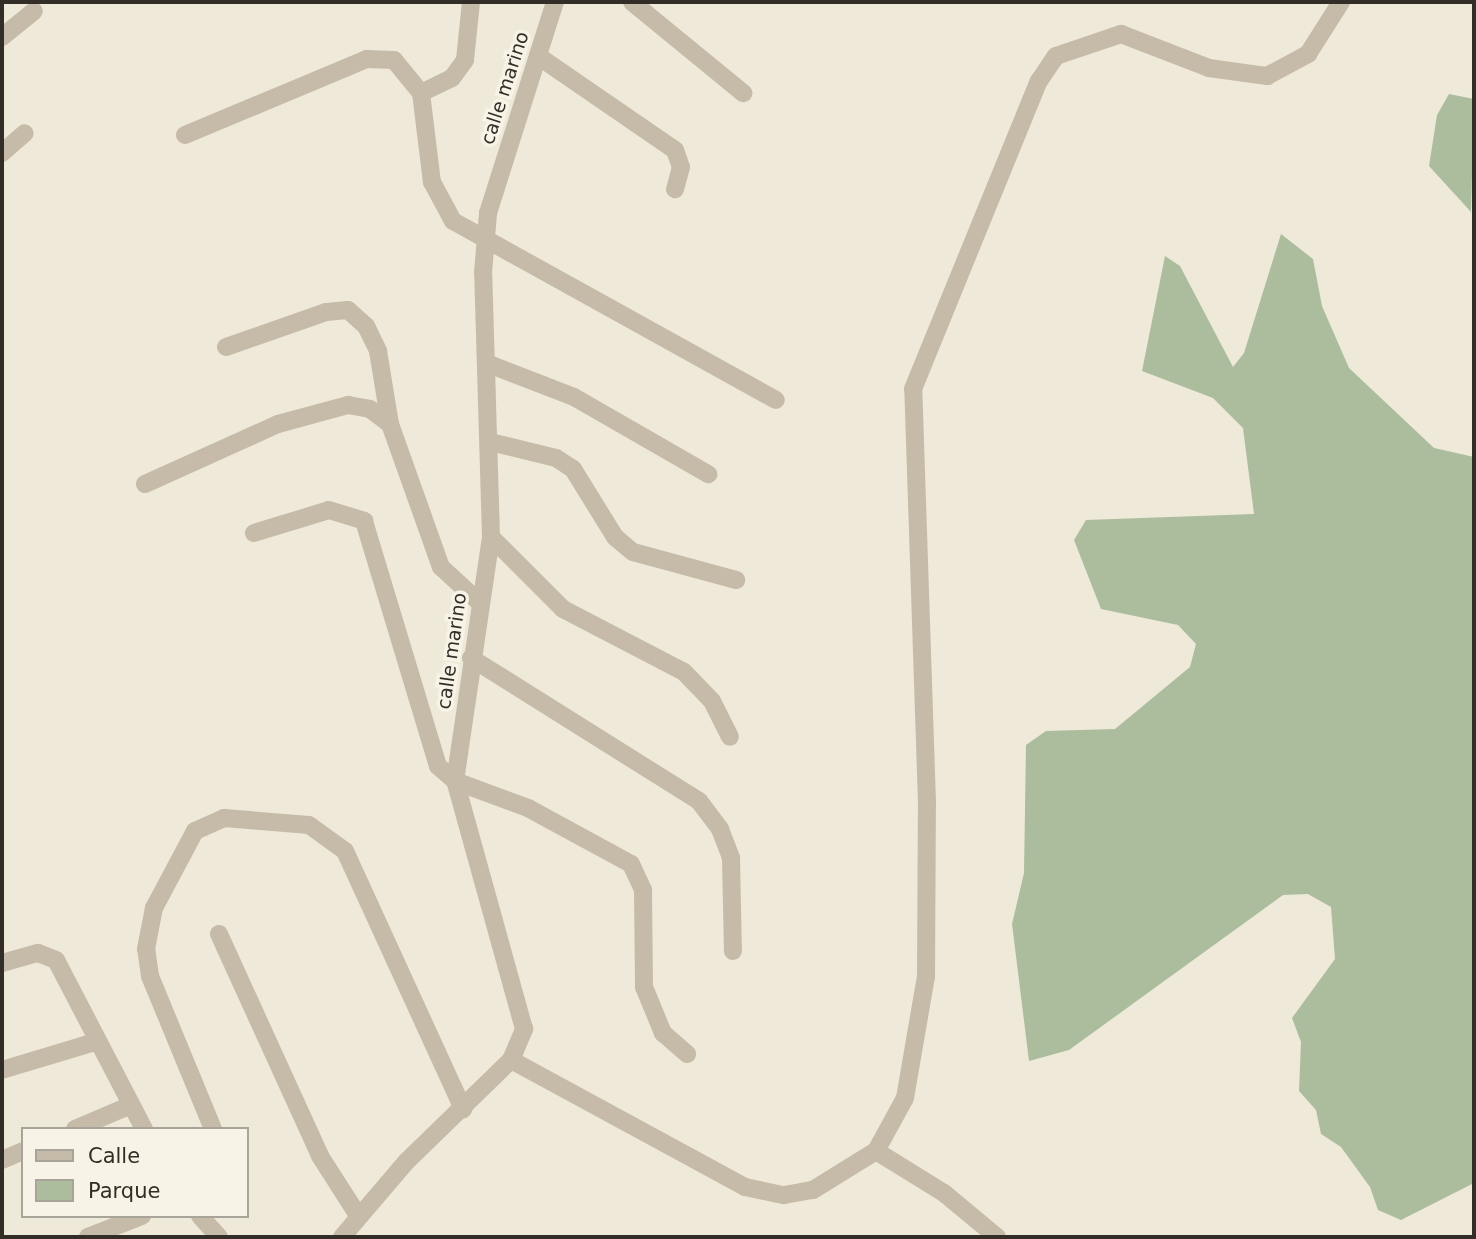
<!DOCTYPE html>
<html>
<head>
<meta charset="utf-8">
<style>
	body { margin:0 }
	#map { position:relative; width:1476px; height:1239px; overflow:hidden; background:#efe9da; font-family:"DejaVu Sans",sans-serif }
	div>[style] { position:absolute }
	.green>* { inset:0; background:#abbd9c }
	.street>* { height:18px; margin:-9px; padding:0 9px; transform-origin:9px; border-radius:9px; background:#c6bba8 }
	span { translate:-50% -50%; white-space:nowrap; text-align:center; line-height:1.15; -webkit-text-stroke:7px #f7f3e6; paint-order:stroke }
	.street-label { font-size:19px; color:#332d27 }
	.frame { position:absolute; inset:0; border:4px solid #332d27; pointer-events:none }
	.legend { position:absolute; left:21px; top:1127px; width:228px; height:91px; box-sizing:border-box; background:#f7f3e6; border:2px solid #a9a49a; margin:0; padding:9px 12px; list-style:none; font-size:21px; color:#332d27 }
	.legend li { display:flex; align-items:center; gap:14px; height:35px }
	.legend b { width:35px; border:2px solid #a9a49a }
</style>
</head>
<body>
<div id="map">
	<div class="green">
		<div style="clip-path:polygon(1449px 94px,1474px 99px,1471px 212px,1429px 166px,1437px 115px)"></div>
		<div style="clip-path:polygon(1281px 234px,1313px 259px,1322px 306px,1349px 368px,1434px 448px,1474px 457px,1474px 1183px,1401px 1220px,1378px 1210px,1370px 1187px,1341px 1147px,1321px 1134px,1316px 1110px,1299px 1091px,1301px 1042px,1292px 1018px,1335px 959px,1331px 907px,1308px 894px,1283px 895px,1069px 1050px,1029px 1061px,1012px 924px,1024px 873px,1026px 745px,1046px 731px,1115px 729px,1190px 667px,1196px 644px,1178px 625px,1101px 609px,1074px 540px,1086px 520px,1254px 514px,1243px 428px,1213px 398px,1142px 371px,1165px 256px,1180px 266px,1233px 367px,1244px 353px)"></div>
	</div>
	<div class="street">
		<div style="left:632px;top:2px;width:144px;rotate:39.3deg"></div>
		<div style="left:2px;top:37px;width:41px;rotate:-39.1deg"></div>
		<div style="left:538px;top:56px;width:166px;rotate:34.5deg"></div>
		<div style="left:675px;top:150px;width:18px;rotate:71deg"></div>
		<div style="left:681px;top:167px;width:23px;rotate:105deg"></div>
		<div style="left:421px;top:93px;width:34px;rotate:-26deg"></div>
		<div style="left:452px;top:78px;width:22px;rotate:-54deg"></div>
		<div style="left:465px;top:60px;width:58px;rotate:-84.1deg"></div>
		<div style="left:185px;top:135px;width:197px;rotate:-22.7deg"></div>
		<div style="left:367px;top:59px;width:27px;rotate:2deg"></div>
		<div style="left:394px;top:60px;width:43px;rotate:50.7deg"></div>
		<div style="left:421px;top:93px;width:90px;rotate:83deg"></div>
		<div style="left:432px;top:182px;width:44px;rotate:61.7deg"></div>
		<div style="left:453px;top:221px;width:369px;rotate:29deg"></div>
		<div style="left:2px;top:153px;width:30px;rotate:-41deg"></div>
		<div style="left:226px;top:347px;width:106px;rotate:-19.3deg"></div>
		<div style="left:326px;top:312px;width:22px;rotate:-5deg"></div>
		<div style="left:348px;top:310px;width:24px;rotate:42deg"></div>
		<div style="left:366px;top:326px;width:28px;rotate:64deg"></div>
		<div style="left:378px;top:351px;width:74px;rotate:80.7deg"></div>
		<div style="left:486px;top:363px;width:94px;rotate:21.1deg"></div>
		<div style="left:574px;top:397px;width:155px;rotate:29.9deg"></div>
		<div style="left:490px;top:442px;width:68px;rotate:13.6deg"></div>
		<div style="left:556px;top:458px;width:20px;rotate:33deg"></div>
		<div style="left:573px;top:469px;width:80px;rotate:58.3deg"></div>
		<div style="left:615px;top:537px;width:23px;rotate:40deg"></div>
		<div style="left:633px;top:552px;width:107px;rotate:15.2deg"></div>
		<div style="left:145px;top:484px;width:146px;rotate:-24.3deg"></div>
		<div style="left:278px;top:424px;width:73px;rotate:-15.2deg"></div>
		<div style="left:348px;top:405px;width:22px;rotate:10deg"></div>
		<div style="left:370px;top:409px;width:25px;rotate:37deg"></div>
		<div style="left:390px;top:424px;width:152px;rotate:70.4deg"></div>
		<div style="left:441px;top:567px;width:53px;rotate:42.7deg"></div>
		<div style="left:254px;top:533px;width:78px;rotate:-17deg"></div>
		<div style="left:329px;top:510px;width:37px;rotate:17deg"></div>
		<div style="left:364px;top:521px;width:256px;rotate:73.2deg"></div>
		<div style="left:438px;top:766px;width:23px;rotate:41deg"></div>
		<div style="left:455px;top:781px;width:78px;rotate:20.3deg"></div>
		<div style="left:528px;top:808px;width:117px;rotate:28.5deg"></div>
		<div style="left:631px;top:864px;width:29px;rotate:65deg"></div>
		<div style="left:643px;top:890px;width:97px;rotate:89.4deg"></div>
		<div style="left:644px;top:987px;width:50px;rotate:67.6deg"></div>
		<div style="left:663px;top:1033px;width:32px;rotate:41deg"></div>
		<div style="left:491px;top:537px;width:102px;rotate:45deg"></div>
		<div style="left:563px;top:609px;width:136px;rotate:27.5deg"></div>
		<div style="left:684px;top:672px;width:40px;rotate:46deg"></div>
		<div style="left:712px;top:701px;width:40px;rotate:63.4deg"></div>
		<div style="left:471px;top:658px;width:269px;rotate:32.1deg"></div>
		<div style="left:699px;top:801px;width:35px;rotate:53deg"></div>
		<div style="left:720px;top:829px;width:31px;rotate:69deg"></div>
		<div style="left:731px;top:858px;width:93px;rotate:88.8deg"></div>
		<div style="left:219px;top:934px;width:244px;rotate:65.5deg"></div>
		<div style="left:320px;top:1156px;width:72px;rotate:57.4deg"></div>
		<div style="left:2px;top:963px;width:37px;rotate:-16deg"></div>
		<div style="left:38px;top:953px;width:19px;rotate:21deg"></div>
		<div style="left:56px;top:960px;width:191px;rotate:62.5deg"></div>
		<div style="left:511px;top:1060px;width:266px;rotate:28.5deg"></div>
		<div style="left:745px;top:1187px;width:40px;rotate:12deg"></div>
		<div style="left:784px;top:1195px;width:29px;rotate:-10deg"></div>
		<div style="left:813px;top:1190px;width:74px;rotate:-31.8deg"></div>
		<div style="left:876px;top:1151px;width:60px;rotate:-61.3deg"></div>
		<div style="left:905px;top:1098px;width:123px;rotate:-80.2deg"></div>
		<div style="left:926px;top:977px;width:174px;rotate:-89.7deg"></div>
		<div style="left:927px;top:803px;width:414px;rotate:-91.9deg"></div>
		<div style="left:913px;top:389px;width:333px;rotate:-67.8deg"></div>
		<div style="left:1039px;top:81px;width:30px;rotate:-56deg"></div>
		<div style="left:1056px;top:56px;width:69px;rotate:-18.7deg"></div>
		<div style="left:1121px;top:34px;width:94px;rotate:21.1deg"></div>
		<div style="left:1209px;top:68px;width:59px;rotate:7.9deg"></div>
		<div style="left:1267px;top:76px;width:47px;rotate:-28.2deg"></div>
		<div style="left:1308px;top:54px;width:62px;rotate:-57.6deg"></div>
		<div style="left:2px;top:1070px;width:100px;rotate:-16.8deg"></div>
		<div style="left:75px;top:1129px;width:61px;rotate:-23.2deg"></div>
		<div style="left:213px;top:1129px;width:165px;rotate:-112.4deg"></div>
		<div style="left:150px;top:976px;width:27px;rotate:-98deg"></div>
		<div style="left:146px;top:949px;width:42px;rotate:-79deg"></div>
		<div style="left:154px;top:908px;width:87px;rotate:-62deg"></div>
		<div style="left:195px;top:831px;width:32px;rotate:-24deg"></div>
		<div style="left:224px;top:818px;width:85px;rotate:4.7deg"></div>
		<div style="left:309px;top:825px;width:44px;rotate:35.8deg"></div>
		<div style="left:345px;top:851px;width:284px;rotate:65.4deg"></div>
		<div style="left:876px;top:1151px;width:80px;rotate:31.7deg"></div>
		<div style="left:944px;top:1193px;width:69px;rotate:39.7deg"></div>
		<div style="left:2px;top:1160px;width:23px;rotate:-23deg"></div>
		<div style="left:200px;top:1216px;width:28px;rotate:48deg"></div>
		<div style="left:88px;top:1237px;width:58px;rotate:-21.3deg"></div>
		<div style="left:342px;top:1237px;width:100px;rotate:-49.5deg"></div>
		<div style="left:407px;top:1161px;width:145px;rotate:-44.2deg"></div>
		<div style="left:511px;top:1060px;width:34px;rotate:-67deg"></div>
		<div style="left:524px;top:1029px;width:257px;rotate:-105.5deg"></div>
		<div style="left:455px;top:781px;width:247px;rotate:-81.6deg"></div>
		<div style="left:491px;top:537px;width:264px;rotate:-91.7deg"></div>
		<div style="left:483px;top:273px;width:60px;rotate:-85.2deg"></div>
		<div style="left:488px;top:213px;width:221px;rotate:-72.4deg"></div>
	</div>
	<div class="street-label">
		<span style="left:505px;top:88px;rotate:-72deg">calle marino</span>
		<span style="left:452px;top:651px;rotate:-82deg">calle marino</span>
	</div>
	<div class="frame"></div>
	<ul class="legend">
	<li><b style="height:9px;background:#c6bba8"></b>Calle</li>
	<li><b style="height:19px;background:#abbd9c"></b>Parque</li>
	</ul>
</div>
</body>
</html>
